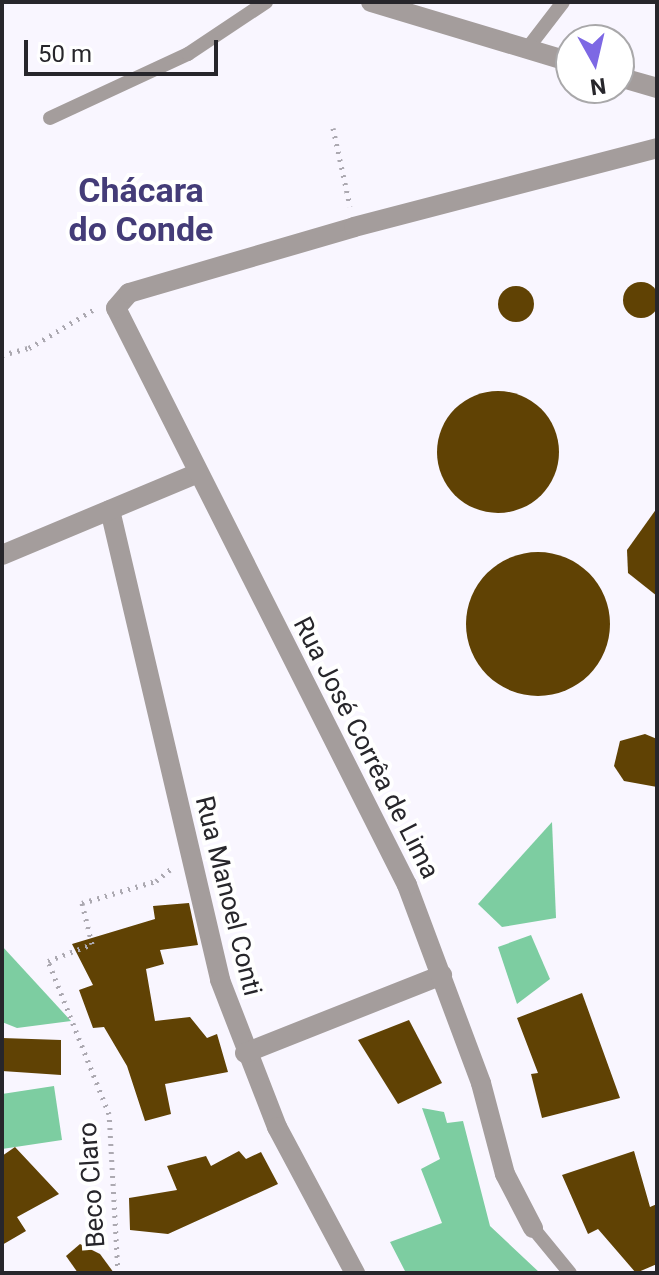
<!DOCTYPE html>
<html>
<head>
<meta charset="utf-8">
<style>
	body { margin:0 }
	#map { position:relative; width:659px; height:1275px; overflow:hidden; background:#f9f6ff; font-family:Roboto,sans-serif }
	div>[style] { position:absolute }
	.forest>* { inset:0; background:#7dcda1 }
	.building>* { inset:0; background:#604204 }
	.round { border-radius:50% }
	.path>* { height:5px; margin-top:-2.5px; transform-origin:0; background:repeating-linear-gradient(90deg,#aca9b1 0 2px,transparent 0 8px) }
	.service>* { height:14px; margin:-7px; padding:0 7px; transform-origin:7px; border-radius:7px; background:#a49d9c }
	.minor>* { height:20px; margin:-10px; padding:0 10px; transform-origin:10px; border-radius:10px; background:#a49d9c }
	.tertiary>* { height:20px; margin:-10px; padding:0 10px; transform-origin:10px; border-radius:10px; background:#a49d9c }
	span { translate:-50% -50%; white-space:nowrap; text-align:center; line-height:1.15; -webkit-text-stroke:8px #fff; paint-order:stroke }
	.street-label { font-size:26px; color:#27262b }
	.district-label { font-size:34px; color:#443c78; font-weight:700 }
	.frame { position:absolute; inset:0; border:4px solid #27262b; pointer-events:none }
	.north { position:absolute; left:555px; top:24px; width:80px; height:80px; box-sizing:border-box; background:#fff; border:2px solid #a9a8aa; border-radius:50%; rotate:172deg; font-size:22px; font-weight:700; line-height:32px; text-align:center; color:#27262b }
	.north::after { content:''; display:block; margin:auto; width:28px; height:36px; background:#7d68e4; clip-path:polygon(50% 0,100% 100%,50% 72%,0 100%) }
	.scale { position:absolute; left:24px; top:40px; width:194px; height:36px; box-sizing:border-box; border:4px solid #27262b; border-top:0; padding-left:10px; font-size:24px; line-height:28px; white-space:nowrap; color:#27262b; -webkit-text-stroke:6px #fff; paint-order:stroke }
</style>
</head>
<body>
<div id="map">
	<div class="forest">
		<div style="clip-path:polygon(552px 822px,556px 918px,502px 927px,478px 904px)"></div>
		<div style="clip-path:polygon(531px 935px,550px 979px,517px 1004px,498px 947px)"></div>
		<div style="clip-path:polygon(2px 946px,71px 1021px,17px 1028px,2px 1022px)"></div>
		<div style="clip-path:polygon(54px 1086px,62px 1140px,2px 1149px,2px 1094px)"></div>
		<div style="clip-path:polygon(422px 1108px,444px 1112px,447px 1123px,463px 1121px,490px 1226px,540px 1273px,406px 1273px,390px 1242px,442px 1223px,421px 1169px,440px 1159px)"></div>
	</div>
	<div class="building">
		<div class="round" style="left:623px;top:282px;width:36px;height:36px"></div>
		<div class="round" style="left:498px;top:286px;width:36px;height:36px"></div>
		<div class="round" style="left:437px;top:391px;width:122px;height:122px"></div>
		<div style="clip-path:polygon(657px 508px,657px 596px,628px 573px,627px 550px)"></div>
		<div class="round" style="left:466px;top:552px;width:144px;height:144px"></div>
		<div style="clip-path:polygon(645px 734px,657px 739px,657px 787px,624px 781px,614px 766px,620px 741px)"></div>
		<div style="clip-path:polygon(189px 903px,198px 945px,160px 950px,164px 964px,146px 969px,155px 1021px,190px 1017px,207px 1038px,217px 1034px,228px 1072px,165px 1084px,171px 1114px,145px 1121px,127px 1066px,104px 1027px,93px 1028px,79px 990px,93px 985px,72px 944px,155px 919px,153px 906px)"></div>
		<div style="clip-path:polygon(582px 993px,620px 1098px,542px 1118px,531px 1074px,538px 1073px,517px 1018px)"></div>
		<div style="clip-path:polygon(409px 1020px,442px 1083px,398px 1104px,358px 1040px)"></div>
		<div style="clip-path:polygon(2px 1038px,61px 1040px,61px 1075px,2px 1071px)"></div>
		<div style="clip-path:polygon(15px 1147px,59px 1194px,17px 1217px,26px 1231px,2px 1245px,2px 1156px)"></div>
		<div style="clip-path:polygon(239px 1151px,246px 1159px,261px 1152px,278px 1184px,168px 1234px,130px 1230px,129px 1198px,177px 1190px,167px 1166px,206px 1156px,211px 1166px)"></div>
		<div style="clip-path:polygon(634px 1151px,650px 1207px,657px 1204px,657px 1264px,636px 1273px,598px 1229px,588px 1234px,562px 1175px)"></div>
		<div style="clip-path:polygon(80px 1244px,100px 1254px,114px 1273px,78px 1273px,66px 1256px)"></div>
	</div>
	<div class="path">
		<div style="left:333px;top:128px;width:80px;rotate:77.7deg"></div>
		<div style="left:2px;top:355px;width:28px;rotate:-15deg"></div>
		<div style="left:29px;top:348px;width:78px;rotate:-30.8deg"></div>
		<div style="left:118px;top:1273px;width:159px;rotate:-93.2deg"></div>
		<div style="left:109px;top:1114px;width:165px;rotate:-111.7deg"></div>
		<div style="left:48px;top:961px;width:47px;rotate:-21.1deg"></div>
		<div style="left:92px;top:944px;width:42px;rotate:-103.7deg"></div>
		<div style="left:82px;top:903px;width:77px;rotate:-16.6deg"></div>
		<div style="left:156px;top:881px;width:21px;rotate:-39deg"></div>
	</div>
	<div class="service">
		<div style="left:527px;top:49px;width:59px;rotate:-52.5deg"></div>
		<div style="left:50px;top:118px;width:152px;rotate:-24.9deg"></div>
		<div style="left:188px;top:54px;width:94px;rotate:-33.7deg"></div>
		<div style="left:533px;top:1228px;width:58px;rotate:50.6deg"></div>
	</div>
	<div class="minor">
		<div style="left:110px;top:510px;width:483px;rotate:76.8deg"></div>
		<div style="left:220px;top:980px;width:158px;rotate:68.8deg"></div>
		<div style="left:277px;top:1127px;width:166px;rotate:61.9deg"></div>
		<div style="left:2px;top:555px;width:210px;rotate:-22.7deg"></div>
		<div style="left:245px;top:1053px;width:212px;rotate:-21.6deg"></div>
		<div style="left:533px;top:1228px;width:61px;rotate:-117.4deg"></div>
		<div style="left:505px;top:1174px;width:94px;rotate:-104.8deg"></div>
		<div style="left:481px;top:1083px;width:211px;rotate:-110.5deg"></div>
		<div style="left:407px;top:885px;width:646px;rotate:-116.76deg"></div>
		<div style="left:116px;top:308px;width:20px;rotate:-49deg"></div>
		<div style="left:129px;top:293px;width:234px;rotate:-16.3deg"></div>
		<div style="left:354px;top:227px;width:313px;rotate:-14.6deg"></div>
	</div>
	<div class="tertiary">
		<div style="left:371px;top:2px;width:209px;rotate:16.7deg"></div>
		<div style="left:619px;top:77px;width:40px;rotate:16deg"></div>
	</div>
	<div class="street-label">
		<span style="left:366px;top:748px;rotate:63deg">Rua José Corrêa de Lima</span>
		<span style="left:228px;top:896px;rotate:76deg">Rua Manoel Conti</span>
		<span style="left:92px;top:1185px;rotate:-94deg">Beco Claro</span>
	</div>
	<div class="district-label">
		<span style="left:141px;top:210px">Chácara<br>do Conde</span>
	</div>
	<div class="frame"></div>
	<div class="north">N</div>
	<div class="scale">50 m</div>
</div>
</body>
</html>
